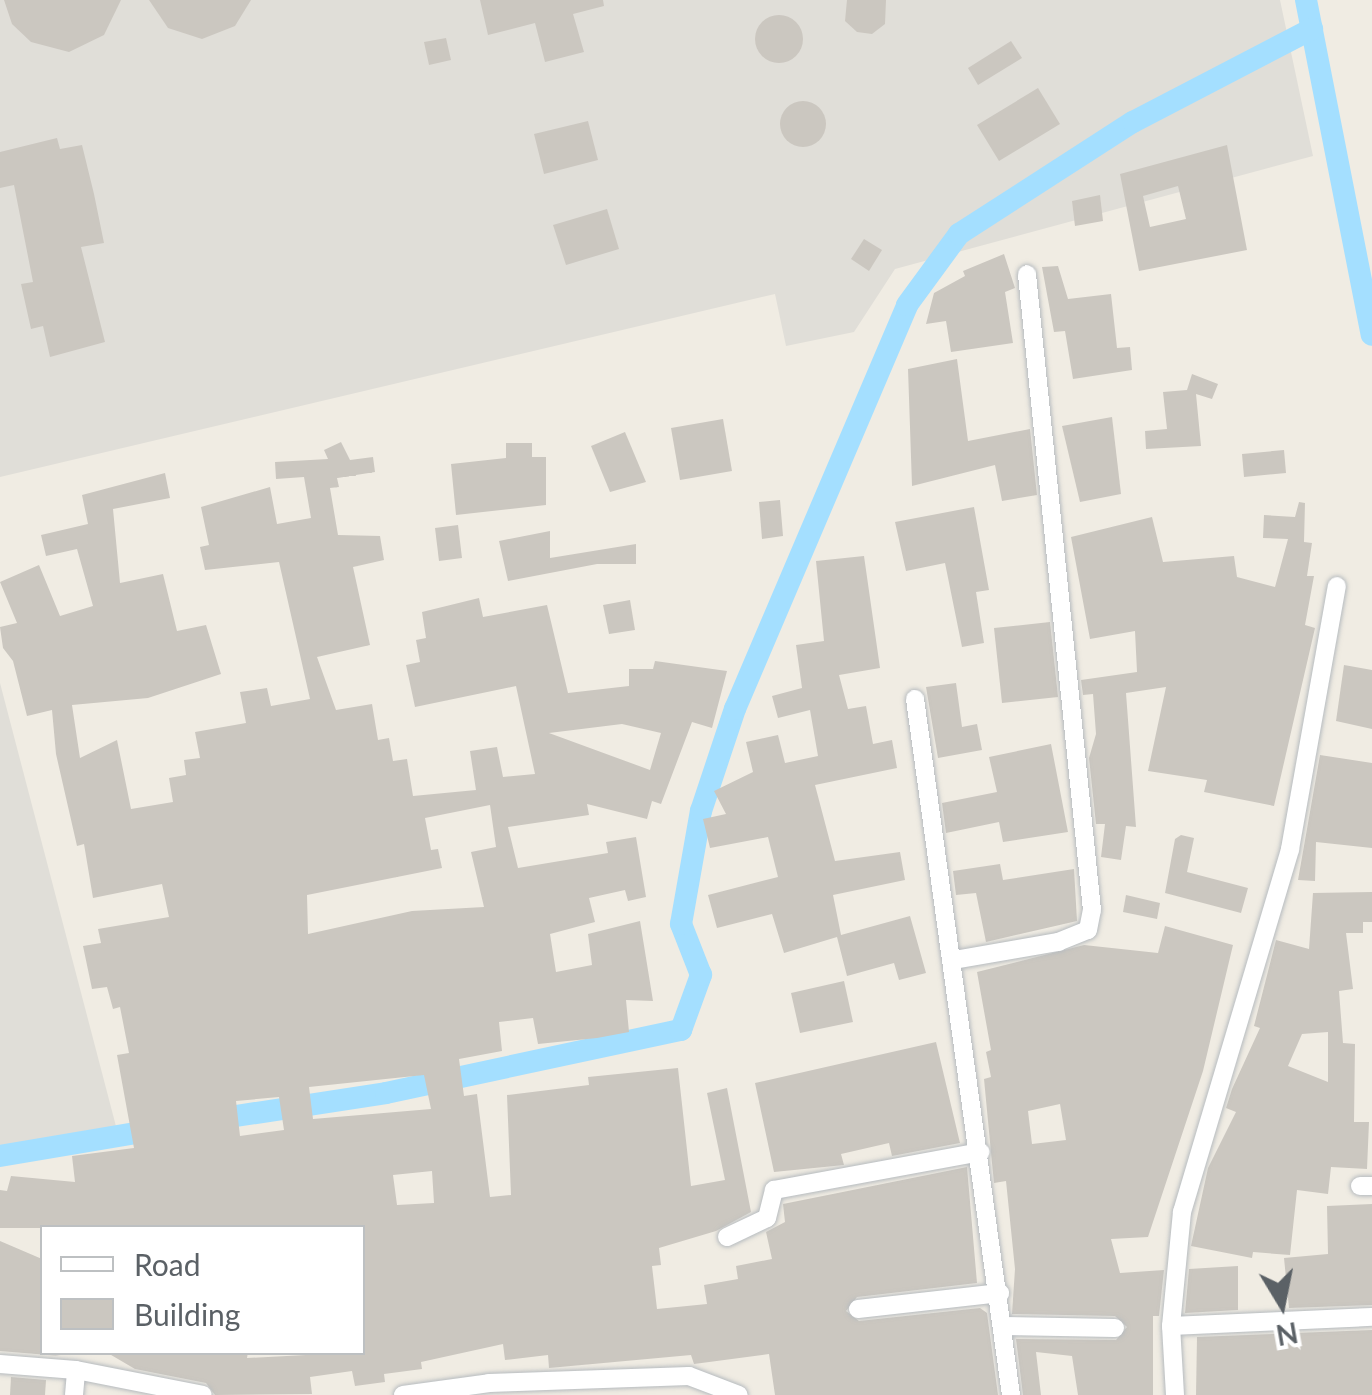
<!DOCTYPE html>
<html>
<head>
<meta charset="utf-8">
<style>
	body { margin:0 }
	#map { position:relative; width:1372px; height:1395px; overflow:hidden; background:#f0ece3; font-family:Lato,sans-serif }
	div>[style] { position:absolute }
	.industrial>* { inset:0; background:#e0ded8 }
	.canal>* { height:22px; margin:-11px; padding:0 11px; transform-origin:11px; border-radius:11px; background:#a4dfff }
	.building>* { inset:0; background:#cbc7c0 }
	.round { border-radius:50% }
	.roads { filter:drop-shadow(0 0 2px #b6bbbf) drop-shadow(0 0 2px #b6bbbf) }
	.minor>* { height:18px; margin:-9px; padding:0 9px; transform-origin:9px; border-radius:9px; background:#fff }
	span { translate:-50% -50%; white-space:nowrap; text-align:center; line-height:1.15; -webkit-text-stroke:8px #fff; paint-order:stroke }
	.legend { position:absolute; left:40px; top:1225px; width:325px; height:130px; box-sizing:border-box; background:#fff; border:2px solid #bdc0c2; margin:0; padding:12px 18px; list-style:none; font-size:30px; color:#5b6166 }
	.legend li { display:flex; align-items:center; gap:20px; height:50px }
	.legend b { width:50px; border:2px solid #bdc0c2 }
	.north { position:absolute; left:1232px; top:1255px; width:100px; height:100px; -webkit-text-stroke:8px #fff; paint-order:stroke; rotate:170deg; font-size:28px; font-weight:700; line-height:40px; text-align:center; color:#5b6166 }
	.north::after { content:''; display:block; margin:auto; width:35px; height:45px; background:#5b6166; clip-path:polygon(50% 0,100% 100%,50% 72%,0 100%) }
</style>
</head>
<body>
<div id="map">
	<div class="industrial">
		<div style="clip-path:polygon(0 0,1280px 0,1313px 156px,895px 269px,854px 332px,786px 346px,775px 294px,0 477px)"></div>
		<div style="clip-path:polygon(0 683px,118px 1134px,0 1154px)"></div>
	</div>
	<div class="canal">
		<div style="left:1306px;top:0;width:341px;rotate:78.9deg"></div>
		<div style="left:210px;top:1120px;width:178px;rotate:-8.7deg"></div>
		<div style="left:386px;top:1093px;width:302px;rotate:-12.1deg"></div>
		<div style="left:681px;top:1030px;width:59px;rotate:-70deg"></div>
		<div style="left:701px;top:975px;width:55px;rotate:-111.4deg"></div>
		<div style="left:681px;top:924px;width:115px;rotate:-80deg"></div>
		<div style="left:701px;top:811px;width:108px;rotate:-71.6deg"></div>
		<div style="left:735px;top:709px;width:439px;rotate:-66.9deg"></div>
		<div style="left:907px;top:305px;width:88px;rotate:-53.8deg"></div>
		<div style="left:959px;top:234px;width:207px;rotate:-32.8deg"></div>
		<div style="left:1133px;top:122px;width:202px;rotate:-27.5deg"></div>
		<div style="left:0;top:1156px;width:161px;rotate:-9.6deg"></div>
	</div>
	<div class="building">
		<div style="clip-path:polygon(4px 0,121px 0,104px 35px,69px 52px,31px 42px,12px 24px)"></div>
		<div style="clip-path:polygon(149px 0,251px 0,235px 26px,202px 39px,168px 28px)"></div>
		<div style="clip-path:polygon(480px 0,603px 0,604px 6px,573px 14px,584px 52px,545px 62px,535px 23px,488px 35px)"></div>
		<div style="clip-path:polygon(847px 0,886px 0,885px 24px,872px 34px,857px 32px,845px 21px)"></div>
		<div class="round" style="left:755px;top:15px;width:48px;height:48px"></div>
		<div style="clip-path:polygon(446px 38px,451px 60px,429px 65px,424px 42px)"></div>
		<div style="clip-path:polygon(1011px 41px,1022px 58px,978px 85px,968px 68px)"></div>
		<div style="clip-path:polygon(1038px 88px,1060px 124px,999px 161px,977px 125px)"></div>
		<div class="round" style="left:780px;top:101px;width:46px;height:46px"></div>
		<div style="clip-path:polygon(588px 121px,598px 160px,544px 174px,534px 134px)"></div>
		<div style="clip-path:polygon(57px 138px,60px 149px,82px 145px,94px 194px,104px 243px,81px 247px,105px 342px,50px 357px,43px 326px,31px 329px,21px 284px,33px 282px,14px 185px,0 188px,0 152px)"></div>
		<div style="clip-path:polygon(evenodd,1227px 145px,1247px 250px,1139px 271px,1120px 174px,1227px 145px,1178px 186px,1186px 219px,1150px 227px,1143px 196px,1178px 186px)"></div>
		<div style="clip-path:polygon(1100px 195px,1103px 221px,1075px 226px,1072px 201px)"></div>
		<div style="clip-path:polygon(607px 209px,619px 249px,566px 265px,553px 225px)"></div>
		<div style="clip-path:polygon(864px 239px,882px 250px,869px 271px,851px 259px)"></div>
		<div style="clip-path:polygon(1004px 254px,1015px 288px,1005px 292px,1013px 343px,951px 352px,946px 321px,926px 324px,934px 293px,965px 276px,963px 271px)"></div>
		<div style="clip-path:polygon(1058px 266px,1068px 299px,1111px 294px,1117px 348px,1130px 347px,1132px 370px,1073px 379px,1065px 331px,1054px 332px,1042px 267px)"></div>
		<div style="clip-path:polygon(957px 359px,968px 441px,1030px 429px,1037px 495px,1002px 501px,995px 465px,912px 486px,908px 369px)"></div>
		<div style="clip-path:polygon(1192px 374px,1218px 384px,1212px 399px,1196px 394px,1201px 446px,1146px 449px,1145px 431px,1167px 429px,1163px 392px,1187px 390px)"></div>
		<div style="clip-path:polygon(1112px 417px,1121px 494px,1080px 502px,1062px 426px)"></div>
		<div style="clip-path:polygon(723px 419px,732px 471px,680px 480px,671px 428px)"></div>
		<div style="clip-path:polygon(625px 432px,646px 482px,610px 492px,591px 446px)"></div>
		<div style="clip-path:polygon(evenodd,341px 442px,350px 460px,373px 457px,375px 472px,337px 478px,339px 487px,330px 488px,338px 535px,380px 536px,384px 560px,353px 567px,370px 645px,317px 657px,336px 710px,372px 704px,378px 740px,389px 738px,393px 761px,407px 759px,413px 796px,476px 790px,470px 751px,497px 747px,503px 777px,535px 774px,516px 686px,415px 707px,406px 665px,420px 662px,416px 640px,426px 638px,422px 612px,479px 598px,483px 617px,547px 605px,568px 693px,629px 686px,629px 669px,653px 669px,655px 661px,727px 671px,712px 728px,692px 722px,661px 804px,652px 801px,647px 819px,587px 804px,589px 815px,508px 827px,518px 868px,608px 853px,606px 842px,636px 837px,646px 897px,628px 901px,625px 890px,589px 898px,595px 922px,550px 934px,556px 972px,592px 965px,588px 934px,640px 921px,653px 1001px,626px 1000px,629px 1032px,597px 1038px,538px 1044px,533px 1018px,499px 1022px,502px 1051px,459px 1059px,464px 1096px,477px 1094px,490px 1197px,511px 1195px,507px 1095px,589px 1085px,588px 1077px,678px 1068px,691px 1186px,725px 1180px,707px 1093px,727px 1088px,751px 1212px,716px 1231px,659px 1248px,661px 1265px,652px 1266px,657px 1309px,707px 1304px,704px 1285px,738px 1279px,736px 1266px,772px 1259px,766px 1232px,785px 1222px,783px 1204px,967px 1167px,977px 1283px,857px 1297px,846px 1311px,859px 1321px,980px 1308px,987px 1313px,998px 1395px,775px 1395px,769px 1354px,694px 1364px,691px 1355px,549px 1368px,548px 1355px,505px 1360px,503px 1344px,421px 1362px,422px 1369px,384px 1374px,385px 1382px,355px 1386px,352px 1371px,310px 1377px,312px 1394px,215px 1395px,206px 1383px,135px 1369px,106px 1352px,248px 1352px,247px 1358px,362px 1352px,362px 1228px,0 1228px,0 1190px,7px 1191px,11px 1176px,75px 1182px,72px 1156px,134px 1148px,117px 1055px,129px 1053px,120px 1007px,113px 1009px,107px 987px,92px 989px,83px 946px,101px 943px,98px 929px,169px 917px,162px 884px,93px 898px,84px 844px,77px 846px,56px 754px,52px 710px,27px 716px,13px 661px,3px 648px,0 627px,17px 623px,0 582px,39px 565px,60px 616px,93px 606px,77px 549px,46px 556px,41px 535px,88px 524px,82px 495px,165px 473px,170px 498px,113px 509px,120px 583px,163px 574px,177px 631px,206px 625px,221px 674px,148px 698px,72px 705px,80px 758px,117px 740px,131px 809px,173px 802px,169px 778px,186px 775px,184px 760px,200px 758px,195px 732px,246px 723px,240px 692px,267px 688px,271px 706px,310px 699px,279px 562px,205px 570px,200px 547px,209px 545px,201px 507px,270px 487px,277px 524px,311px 518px,304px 477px,276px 479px,275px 462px,328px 459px,324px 450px,341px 442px,622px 724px,661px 733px,650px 770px,549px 733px,622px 724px,341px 442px,490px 805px,496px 847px,471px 852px,484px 907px,412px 911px,308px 934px,307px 895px,442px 868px,438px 849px,431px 850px,425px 818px,490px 805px,341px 442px,424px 1075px,431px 1109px,313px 1119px,309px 1087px,424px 1075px,341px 442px,279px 1097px,284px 1130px,240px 1136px,236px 1101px,279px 1097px,341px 442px,432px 1171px,434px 1203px,397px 1205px,393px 1175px,432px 1171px)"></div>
		<div style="clip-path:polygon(506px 443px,532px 443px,532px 457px,546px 457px,546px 505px,456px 515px,451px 464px,506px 458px)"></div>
		<div style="clip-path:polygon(1284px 450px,1286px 473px,1244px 477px,1242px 454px)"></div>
		<div style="clip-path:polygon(780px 500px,783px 536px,762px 539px,759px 502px)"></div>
		<div style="clip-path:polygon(1299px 502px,1305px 503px,1304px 542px,1312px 543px,1307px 576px,1314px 576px,1305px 625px,1315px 628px,1274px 806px,1204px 792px,1207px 780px,1148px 771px,1166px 687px,1126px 693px,1136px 827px,1126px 826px,1121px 860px,1101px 857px,1105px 824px,1096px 824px,1089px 758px,1096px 734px,1093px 694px,1083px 695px,1081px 680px,1137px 672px,1135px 631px,1090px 639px,1071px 537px,1152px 517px,1163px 562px,1234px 556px,1237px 577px,1275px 587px,1288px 539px,1263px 538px,1264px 515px,1295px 517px)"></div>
		<div style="clip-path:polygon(974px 507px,989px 590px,976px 592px,984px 643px,962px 647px,945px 563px,906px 571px,895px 522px)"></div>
		<div style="clip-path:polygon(458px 525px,462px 558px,439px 561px,435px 528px)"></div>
		<div style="clip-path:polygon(550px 531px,550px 558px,636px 544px,636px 564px,597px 564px,508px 581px,499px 541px)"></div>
		<div style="clip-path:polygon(864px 556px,880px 668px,839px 675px,848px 709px,866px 706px,873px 744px,892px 740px,897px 768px,815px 785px,835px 861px,900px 852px,905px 880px,833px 895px,841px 935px,910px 916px,926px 973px,899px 980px,894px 963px,847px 976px,837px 937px,784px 953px,772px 914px,717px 928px,708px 895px,778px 877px,768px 837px,710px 848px,703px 819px,726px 814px,714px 791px,753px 772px,746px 742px,778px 735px,785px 763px,818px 756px,810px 710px,778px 718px,772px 696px,802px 688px,796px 645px,824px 641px,816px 561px)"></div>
		<div style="clip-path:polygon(630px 600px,635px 630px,609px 634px,603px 605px)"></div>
		<div style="clip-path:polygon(1050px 622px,1058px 697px,1002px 703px,994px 628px)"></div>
		<div style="clip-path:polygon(1344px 665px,1372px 670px,1372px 729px,1336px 721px)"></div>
		<div style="clip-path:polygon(956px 683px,962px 727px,977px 724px,982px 750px,938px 758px,926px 687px)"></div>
		<div style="clip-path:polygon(1051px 744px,1068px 832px,1003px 842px,999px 822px,946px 833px,942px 803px,997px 792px,989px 757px)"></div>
		<div style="clip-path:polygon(1320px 755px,1372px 763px,1372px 848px,1316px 842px,1315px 881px,1298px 880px)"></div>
		<div style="clip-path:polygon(1181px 835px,1194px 838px,1187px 872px,1248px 888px,1241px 913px,1165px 893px,1175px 839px)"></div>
		<div style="clip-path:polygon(1000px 864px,1003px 880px,1074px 869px,1077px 921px,986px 942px,976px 893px,956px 895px,953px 871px)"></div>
		<div style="clip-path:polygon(evenodd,1372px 892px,1372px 922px,1363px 922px,1363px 933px,1346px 933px,1353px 989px,1339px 991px,1343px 1043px,1355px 1044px,1354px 1122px,1369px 1122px,1367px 1169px,1331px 1167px,1328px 1194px,1297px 1190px,1290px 1255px,1253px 1252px,1252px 1258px,1191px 1246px,1208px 1168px,1236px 1112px,1226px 1108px,1232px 1089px,1260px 1028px,1254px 1026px,1276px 940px,1309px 949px,1313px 893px,1372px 892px,1328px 1032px,1328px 1082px,1288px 1066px,1302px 1034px,1328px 1032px)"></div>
		<div style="clip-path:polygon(1126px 895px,1160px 903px,1157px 919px,1123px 912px)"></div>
		<div style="clip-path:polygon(evenodd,1165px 926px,1233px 945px,1203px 1071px,1148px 1237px,1111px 1239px,1120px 1273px,1164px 1270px,1159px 1316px,1153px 1316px,1153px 1395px,1078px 1395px,1072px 1356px,1036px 1352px,1041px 1395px,1023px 1395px,1016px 1339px,1116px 1340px,1127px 1327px,1115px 1316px,1012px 1314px,1015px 1269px,1006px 1181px,994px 1183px,992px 1163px,984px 1079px,991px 1077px,986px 1052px,991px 1050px,977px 972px,1084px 945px,1158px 953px,1165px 926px,1060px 1104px,1066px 1140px,1032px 1144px,1028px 1111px,1060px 1104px)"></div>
		<div style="clip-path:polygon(844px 981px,853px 1022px,800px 1033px,791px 993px)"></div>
		<div style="clip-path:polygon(936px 1042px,960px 1143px,892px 1156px,889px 1143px,841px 1154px,844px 1165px,774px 1172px,755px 1083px)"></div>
		<div style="clip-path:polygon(1372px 1204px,1372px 1305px,1289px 1308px,1284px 1258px,1328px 1254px,1327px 1206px)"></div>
		<div style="clip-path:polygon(0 1241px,42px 1259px,42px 1352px,60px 1356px,0 1351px)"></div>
		<div style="clip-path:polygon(1238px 1266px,1238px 1310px,1185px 1313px,1189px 1269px)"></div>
		<div style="clip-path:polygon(1372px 1330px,1372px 1395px,1196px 1395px,1197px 1337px)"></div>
		<div style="clip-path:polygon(11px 1377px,46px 1380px,45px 1395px,10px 1395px)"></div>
	</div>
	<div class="roads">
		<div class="minor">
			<div style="left:915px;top:699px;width:703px;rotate:82.15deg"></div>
			<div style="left:954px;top:960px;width:106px;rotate:-9.8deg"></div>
			<div style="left:1058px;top:942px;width:32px;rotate:-22deg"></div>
			<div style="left:1088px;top:930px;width:20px;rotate:-79deg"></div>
			<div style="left:1092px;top:910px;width:639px;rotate:-95.84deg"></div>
			<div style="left:1360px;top:1186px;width:12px"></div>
			<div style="left:727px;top:1237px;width:44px;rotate:-25.4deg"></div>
			<div style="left:767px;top:1218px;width:29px;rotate:-76deg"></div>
			<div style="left:774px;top:1190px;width:210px;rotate:-10.4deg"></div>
			<div style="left:858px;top:1309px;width:143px;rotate:-6.4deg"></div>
			<div style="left:1005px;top:1326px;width:110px;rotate:1deg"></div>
			<div style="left:1171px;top:1326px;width:201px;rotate:-2.6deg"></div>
			<div style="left:0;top:1364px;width:76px;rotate:4.5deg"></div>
			<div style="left:76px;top:1370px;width:129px;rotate:11.1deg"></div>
			<div style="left:74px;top:1395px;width:25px;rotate:-85deg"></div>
			<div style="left:403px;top:1395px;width:87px;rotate:-7.9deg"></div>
			<div style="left:489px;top:1383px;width:200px;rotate:-2deg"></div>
			<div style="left:689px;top:1376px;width:53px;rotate:20.8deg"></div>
			<div style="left:1175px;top:1395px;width:69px;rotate:-93.3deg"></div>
			<div style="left:1171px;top:1326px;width:115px;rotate:-84.5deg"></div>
			<div style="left:1182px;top:1212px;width:379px;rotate:-73.4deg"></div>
			<div style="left:1290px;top:849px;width:267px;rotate:-79.9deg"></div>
		</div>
	</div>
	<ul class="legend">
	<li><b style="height:12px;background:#fff"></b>Road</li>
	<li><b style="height:28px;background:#cbc7c0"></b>Building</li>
	</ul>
	<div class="north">N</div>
</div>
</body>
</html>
